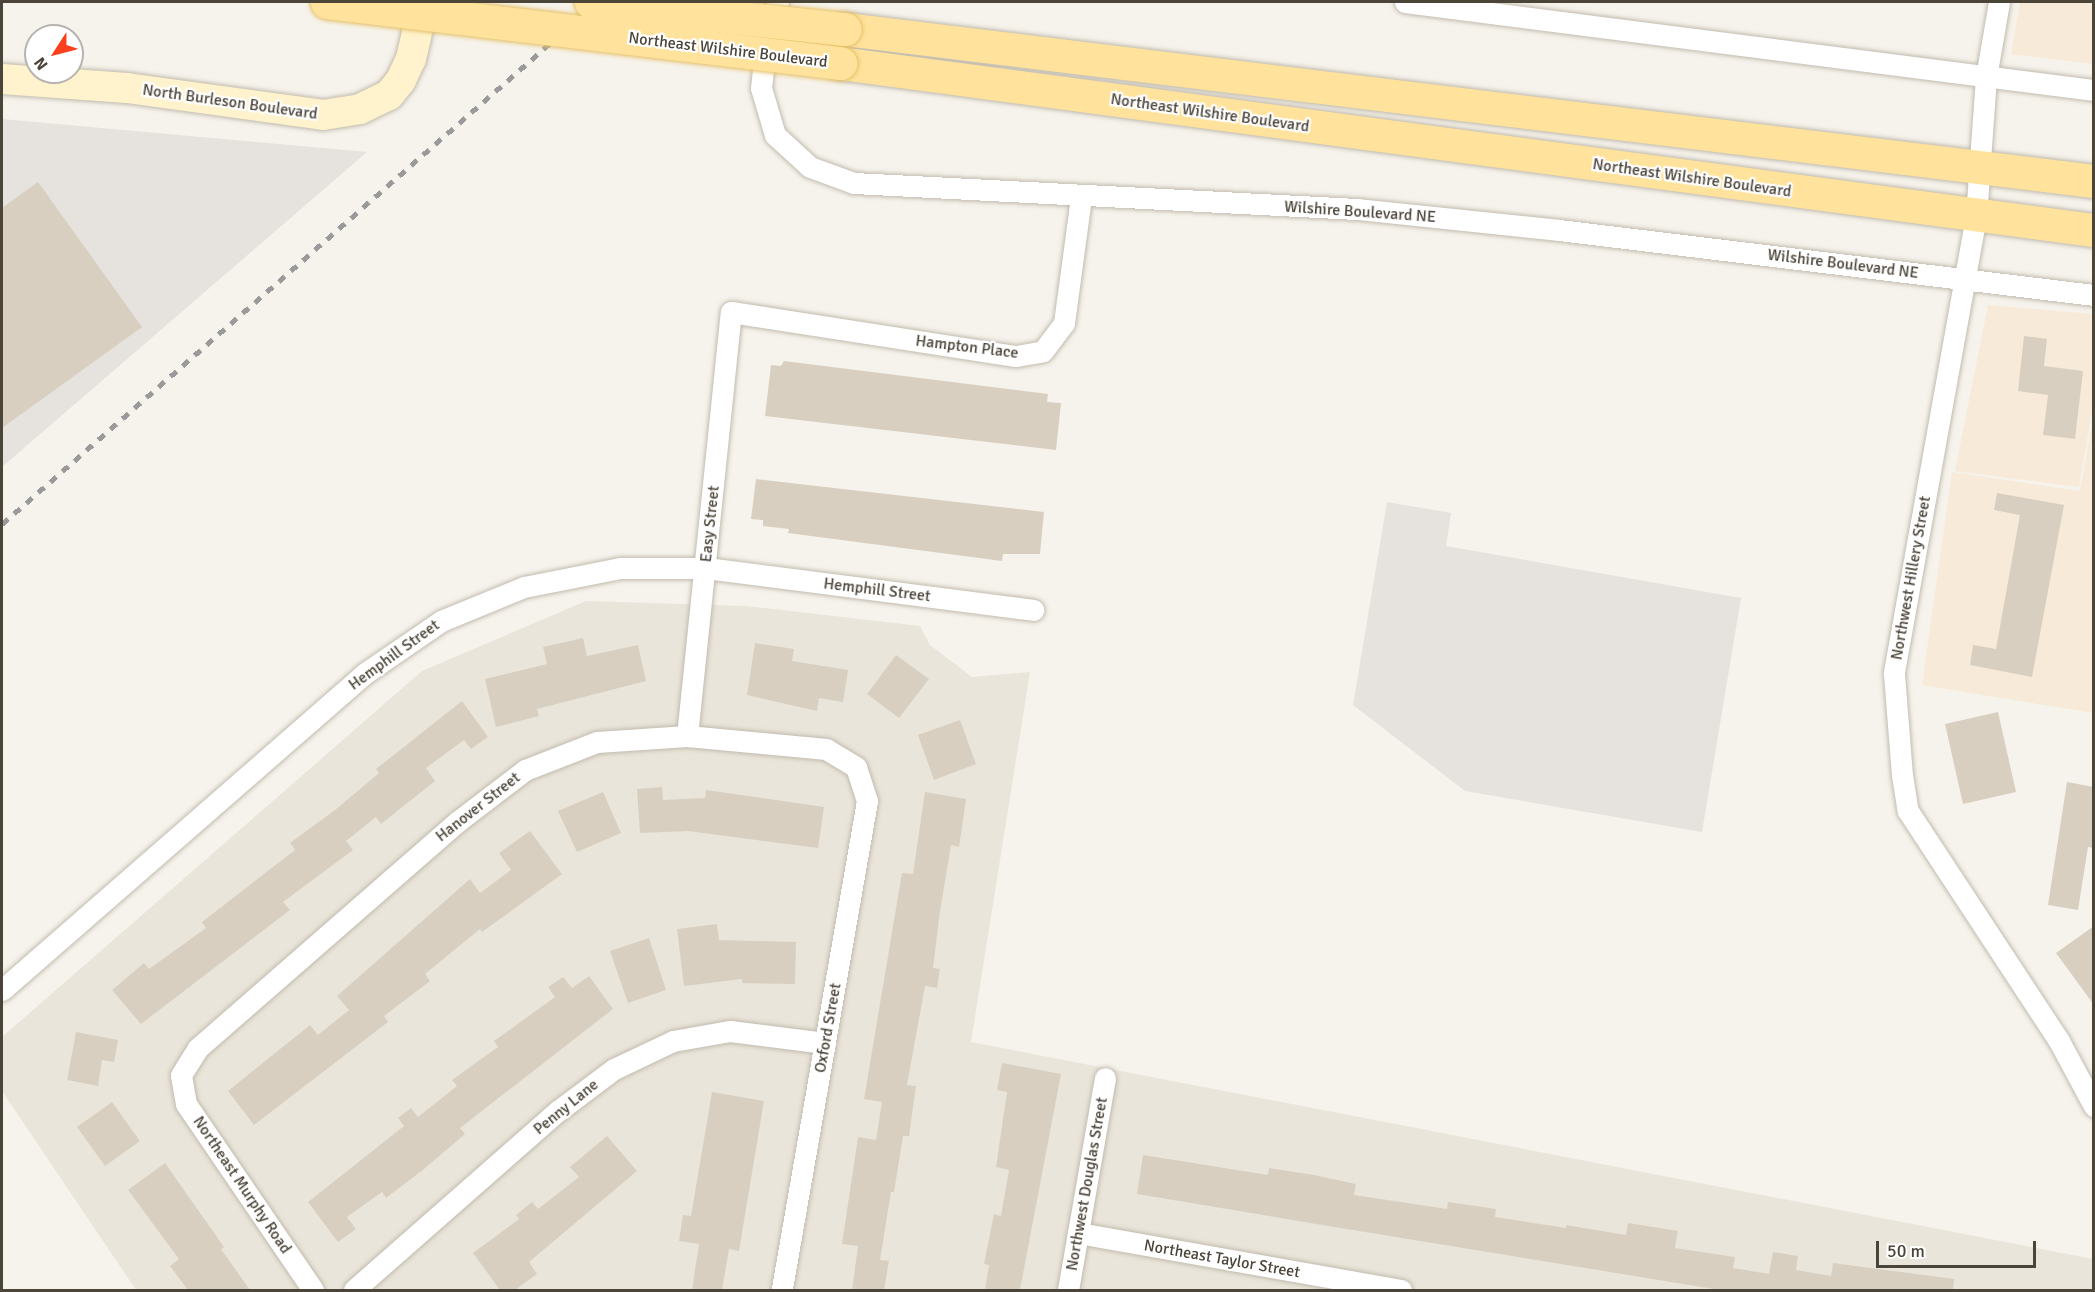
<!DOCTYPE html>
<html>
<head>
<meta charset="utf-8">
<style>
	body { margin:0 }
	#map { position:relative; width:2095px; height:1292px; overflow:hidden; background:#f6f3ec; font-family:Signika,sans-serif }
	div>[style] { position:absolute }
	.residential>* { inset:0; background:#eae5da }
	.commercial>* { inset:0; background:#f7ead8 }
	.industrial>* { inset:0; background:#e6e2dd }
	.building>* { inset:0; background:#d8cfc1 }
	.roads { filter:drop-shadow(0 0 2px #c2bbae) drop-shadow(0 0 2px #c2bbae) }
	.street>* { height:21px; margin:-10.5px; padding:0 10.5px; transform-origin:10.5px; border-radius:10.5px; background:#fff }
	.secondary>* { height:30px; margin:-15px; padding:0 15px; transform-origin:15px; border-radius:15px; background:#fff3cd }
	.primary>* { height:33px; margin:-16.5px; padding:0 16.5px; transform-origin:16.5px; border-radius:16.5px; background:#ffe39c }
	.rail>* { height:4.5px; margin-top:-2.25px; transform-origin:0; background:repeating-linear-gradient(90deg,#9a9a9a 0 8px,transparent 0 16px) }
	.bridges { filter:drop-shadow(0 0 2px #e6c16a) drop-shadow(0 0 2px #e6c16a) }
	.primary-bridge>* { height:33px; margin:-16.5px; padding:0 16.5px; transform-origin:16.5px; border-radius:16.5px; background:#ffe39c }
	span { translate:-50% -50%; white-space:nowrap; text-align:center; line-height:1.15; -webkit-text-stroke:4.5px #fff; paint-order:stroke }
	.street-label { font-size:16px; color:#4b4439 }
	.frame { position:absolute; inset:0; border:3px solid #4b4439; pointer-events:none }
	.north { position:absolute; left:24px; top:24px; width:60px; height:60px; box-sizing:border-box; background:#fff; border:2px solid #b7b4b0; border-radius:50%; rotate:234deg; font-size:16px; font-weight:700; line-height:24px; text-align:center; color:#4b4439 }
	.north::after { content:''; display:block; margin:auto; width:21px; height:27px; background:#fc3f1d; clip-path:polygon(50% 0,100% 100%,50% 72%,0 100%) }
	.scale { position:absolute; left:1876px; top:1241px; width:160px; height:27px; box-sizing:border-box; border:3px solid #4b4439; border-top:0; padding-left:8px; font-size:18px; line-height:21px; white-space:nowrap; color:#4b4439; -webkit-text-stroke:4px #fff; paint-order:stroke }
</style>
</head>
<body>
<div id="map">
	<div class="residential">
		<div style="clip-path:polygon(586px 601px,746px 606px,920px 626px,930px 645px,972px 677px,1030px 672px,971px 1042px,2093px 1259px,2093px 1290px,136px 1290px,2px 1091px,2px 1037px,422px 671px)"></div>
	</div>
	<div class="commercial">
		<div style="clip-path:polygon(2020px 2px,2093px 2px,2093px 64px,2011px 54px)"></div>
		<div style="clip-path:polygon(1988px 305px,2093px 314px,2093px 405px,2079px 487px,1955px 471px)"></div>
		<div style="clip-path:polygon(2093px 419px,2093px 713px,1922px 685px,1952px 472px,2080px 491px)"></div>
	</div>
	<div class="industrial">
		<div style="clip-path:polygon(2px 119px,367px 152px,2px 467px)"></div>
		<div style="clip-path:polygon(1387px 502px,1451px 513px,1446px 546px,1741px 598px,1702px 832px,1465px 791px,1353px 705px)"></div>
	</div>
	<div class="building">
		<div style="clip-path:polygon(38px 182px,142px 327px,2px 428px,2px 208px)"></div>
		<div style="clip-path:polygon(2024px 336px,2047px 339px,2044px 366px,2083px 371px,2075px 439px,2043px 435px,2048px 395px,2018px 391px)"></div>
		<div style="clip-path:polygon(784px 361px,1048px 394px,1047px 402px,1061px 403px,1056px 450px,765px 416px,771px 365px,781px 366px)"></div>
		<div style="clip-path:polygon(756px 479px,1044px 512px,1040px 554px,1003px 554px,1002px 561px,788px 533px,789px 529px,763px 526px,763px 520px,751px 519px)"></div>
		<div style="clip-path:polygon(1997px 493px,2064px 505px,2032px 677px,1970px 665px,1973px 645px,1996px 649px,2020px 515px,1994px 510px)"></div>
		<div style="clip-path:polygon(583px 638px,587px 656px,638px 645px,646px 681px,537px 709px,539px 716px,496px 727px,485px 679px,547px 664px,543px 647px)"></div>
		<div style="clip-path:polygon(755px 643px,794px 649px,792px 661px,848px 670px,843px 702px,819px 698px,817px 711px,747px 695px)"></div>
		<div style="clip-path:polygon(896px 655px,929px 679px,899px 718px,867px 694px)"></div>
		<div style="clip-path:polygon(462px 701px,488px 737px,471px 749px,464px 740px,426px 768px,435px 781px,381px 824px,376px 817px,346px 841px,353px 850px,283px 902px,290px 910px,141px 1024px,112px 990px,144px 963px,149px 969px,206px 928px,202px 922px,295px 850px,290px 843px,335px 810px,379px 773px,376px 769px)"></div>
		<div style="clip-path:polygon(1998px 712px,2016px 792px,1963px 804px,1945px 724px)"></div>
		<div style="clip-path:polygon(960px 720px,976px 764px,934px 780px,918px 735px)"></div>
		<div style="clip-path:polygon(2067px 782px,2094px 787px,2094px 848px,2088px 847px,2078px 910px,2048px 905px)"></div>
		<div style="clip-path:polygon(662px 787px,663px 800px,705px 798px,706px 790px,824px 807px,818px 848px,688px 831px,640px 833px,637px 789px)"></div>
		<div style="clip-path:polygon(603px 792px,621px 833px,577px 852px,558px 811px)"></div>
		<div style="clip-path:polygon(925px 792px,966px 799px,959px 847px,951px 845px,940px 911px,933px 968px,940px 969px,937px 988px,925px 986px,907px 1085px,916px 1086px,909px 1136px,903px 1136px,894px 1192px,891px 1192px,880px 1260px,889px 1261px,884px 1290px,852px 1290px,858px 1246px,842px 1244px,858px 1137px,876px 1140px,882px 1102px,864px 1099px,902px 873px,913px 874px)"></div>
		<div style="clip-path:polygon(530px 831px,562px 874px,482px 932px,480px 929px,425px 974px,430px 981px,384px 1016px,388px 1022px,254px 1125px,228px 1091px,310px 1025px,318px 1035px,349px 1010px,337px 996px,470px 879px,480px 893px,511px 870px,499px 853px)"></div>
		<div style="clip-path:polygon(717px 924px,719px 940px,796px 942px,795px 984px,742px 983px,742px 979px,684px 986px,677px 929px)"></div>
		<div style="clip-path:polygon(2094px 926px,2094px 1005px,2056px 953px)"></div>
		<div style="clip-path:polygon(649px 938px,666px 990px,628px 1003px,610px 951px)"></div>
		<div style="clip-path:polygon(589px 976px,613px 1009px,460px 1128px,465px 1134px,424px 1169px,386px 1198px,382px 1192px,347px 1217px,356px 1229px,338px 1242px,308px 1202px,404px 1126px,398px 1118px,411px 1108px,418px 1117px,457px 1086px,452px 1080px,498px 1047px,494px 1041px,555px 997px,548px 987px,563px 977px,572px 988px)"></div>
		<div style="clip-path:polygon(76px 1032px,118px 1040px,114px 1062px,102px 1060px,98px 1086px,67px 1080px)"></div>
		<div style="clip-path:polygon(1002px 1063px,1061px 1074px,1020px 1290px,985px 1290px,989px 1265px,984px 1264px,994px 1214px,1001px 1216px,1009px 1170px,996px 1167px,1007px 1092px,997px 1090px)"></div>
		<div style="clip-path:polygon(712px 1092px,764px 1101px,739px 1251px,729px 1249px,722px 1290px,692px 1290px,699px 1244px,679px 1241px,683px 1215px,691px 1216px)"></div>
		<div style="clip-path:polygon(112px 1102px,140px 1141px,105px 1166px,77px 1127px)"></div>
		<div style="clip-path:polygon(607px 1136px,637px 1171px,529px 1262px,537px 1274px,515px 1290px,500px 1290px,473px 1253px,519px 1219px,516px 1215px,532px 1202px,538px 1209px,579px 1177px,570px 1167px)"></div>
		<div style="clip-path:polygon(1143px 1155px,1268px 1175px,1269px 1168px,1314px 1175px,1356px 1184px,1354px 1195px,1447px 1209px,1448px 1202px,1496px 1209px,1495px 1217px,1566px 1228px,1566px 1225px,1626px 1235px,1628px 1223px,1678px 1231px,1675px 1248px,1735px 1257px,1733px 1268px,1769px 1274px,1773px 1252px,1798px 1256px,1796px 1270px,1831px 1276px,1833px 1263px,1954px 1279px,1953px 1290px,1720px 1290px,1322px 1225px,1137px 1194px)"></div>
		<div style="clip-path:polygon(165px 1163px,224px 1247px,221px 1249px,250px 1290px,188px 1290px,170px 1266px,179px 1259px,128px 1190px)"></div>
	</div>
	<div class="roads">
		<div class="street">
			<div style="left:778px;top:2px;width:33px;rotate:110deg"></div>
			<div style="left:767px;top:33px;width:55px;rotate:96.2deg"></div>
			<div style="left:761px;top:88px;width:49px;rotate:73.4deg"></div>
			<div style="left:775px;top:135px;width:47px;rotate:42.4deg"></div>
			<div style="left:810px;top:167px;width:47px;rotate:20deg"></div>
			<div style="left:854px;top:183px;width:504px;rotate:2.96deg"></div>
			<div style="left:1357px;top:209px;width:203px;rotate:5.9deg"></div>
			<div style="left:1559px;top:230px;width:539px;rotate:6.93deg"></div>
			<div style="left:1405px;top:2px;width:695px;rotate:7.28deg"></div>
			<div style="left:1999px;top:2px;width:76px;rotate:99.8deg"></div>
			<div style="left:1986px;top:77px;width:139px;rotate:94.1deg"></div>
			<div style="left:1976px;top:216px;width:465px;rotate:100.2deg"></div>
			<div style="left:1894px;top:674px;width:101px;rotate:85.5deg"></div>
			<div style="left:1902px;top:775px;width:36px;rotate:81deg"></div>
			<div style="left:1908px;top:811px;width:275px;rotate:56.7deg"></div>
			<div style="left:2059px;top:1041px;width:74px;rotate:61.7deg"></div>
			<div style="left:687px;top:736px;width:426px;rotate:-84.1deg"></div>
			<div style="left:731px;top:312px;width:288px;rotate:8.8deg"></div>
			<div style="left:1016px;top:356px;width:27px;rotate:-10deg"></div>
			<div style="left:1043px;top:351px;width:35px;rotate:-53deg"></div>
			<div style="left:1064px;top:323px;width:126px;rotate:-82.3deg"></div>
			<div style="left:2px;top:990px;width:481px;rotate:-41.1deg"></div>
			<div style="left:364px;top:674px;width:93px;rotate:-34.5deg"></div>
			<div style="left:441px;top:621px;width:90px;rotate:-22.3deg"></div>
			<div style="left:524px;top:587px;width:98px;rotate:-11.2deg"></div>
			<div style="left:620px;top:568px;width:86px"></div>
			<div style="left:706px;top:568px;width:330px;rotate:7.3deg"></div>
			<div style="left:1078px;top:1233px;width:328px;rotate:10deg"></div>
			<div style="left:313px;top:1290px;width:225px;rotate:-124.3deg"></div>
			<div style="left:186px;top:1104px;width:29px;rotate:-100deg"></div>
			<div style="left:181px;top:1075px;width:32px;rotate:-58deg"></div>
			<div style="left:198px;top:1048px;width:344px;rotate:-41.1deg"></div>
			<div style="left:457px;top:822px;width:86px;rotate:-37.4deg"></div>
			<div style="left:525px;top:770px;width:77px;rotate:-21.3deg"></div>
			<div style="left:597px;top:742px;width:90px;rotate:-3.8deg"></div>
			<div style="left:687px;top:736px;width:140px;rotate:5.3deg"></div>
			<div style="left:826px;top:749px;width:35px;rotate:31deg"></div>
			<div style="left:856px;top:767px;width:36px;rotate:72deg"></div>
			<div style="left:867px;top:801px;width:496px;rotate:99.9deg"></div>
			<div style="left:354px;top:1290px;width:271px;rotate:-41.3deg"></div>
			<div style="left:558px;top:1111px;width:70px;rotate:-36.9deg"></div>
			<div style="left:614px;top:1069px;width:65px;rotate:-25.4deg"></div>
			<div style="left:673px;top:1041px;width:58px;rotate:-10deg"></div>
			<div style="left:730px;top:1031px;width:96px;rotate:7.2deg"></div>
			<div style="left:1068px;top:1290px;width:215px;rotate:-80.1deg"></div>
		</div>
		<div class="secondary">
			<div style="left:2px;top:79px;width:125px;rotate:4.1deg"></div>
			<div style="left:127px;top:88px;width:198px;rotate:7.8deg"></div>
			<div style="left:323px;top:115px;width:37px;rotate:-9deg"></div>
			<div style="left:360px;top:109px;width:32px;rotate:-26deg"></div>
			<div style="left:389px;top:95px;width:19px;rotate:-51deg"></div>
			<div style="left:401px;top:80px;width:23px;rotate:-65deg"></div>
			<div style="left:411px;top:59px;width:58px;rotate:-77.2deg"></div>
		</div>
		<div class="primary">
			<div style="left:845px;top:29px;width:1258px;rotate:6.94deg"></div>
			<div style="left:840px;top:63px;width:1265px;rotate:7.59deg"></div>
		</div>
	</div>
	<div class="rail">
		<div style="left:2px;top:524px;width:792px;rotate:-41.26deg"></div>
	</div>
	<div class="bridges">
		<div class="primary-bridge">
			<div style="left:327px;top:2px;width:517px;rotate:6.78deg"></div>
			<div style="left:591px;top:2px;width:255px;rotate:6.1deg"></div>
		</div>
	</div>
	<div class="street-label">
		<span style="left:728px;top:50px;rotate:7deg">Northeast Wilshire Boulevard</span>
		<span style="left:230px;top:102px;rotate:8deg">North Burleson Boulevard</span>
		<span style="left:1210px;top:113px;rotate:8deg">Northeast Wilshire Boulevard</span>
		<span style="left:1692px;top:178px;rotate:8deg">Northeast Wilshire Boulevard</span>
		<span style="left:1360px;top:212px;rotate:4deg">Wilshire Boulevard NE</span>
		<span style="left:1843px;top:264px;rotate:7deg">Wilshire Boulevard NE</span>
		<span style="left:967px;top:347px;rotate:7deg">Hampton Place</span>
		<span style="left:710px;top:524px;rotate:-84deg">Easy Street</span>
		<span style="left:1911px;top:578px;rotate:-80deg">Northwest Hillery Street</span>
		<span style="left:877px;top:590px;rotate:7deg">Hemphill Street</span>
		<span style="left:394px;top:655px;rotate:-36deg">Hemphill Street</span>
		<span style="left:478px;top:807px;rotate:-38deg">Hanover Street</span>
		<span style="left:828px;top:1028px;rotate:-80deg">Oxford Street</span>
		<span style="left:566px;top:1107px;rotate:-39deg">Penny Lane</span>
		<span style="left:1087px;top:1184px;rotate:-80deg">Northwest Douglas Street</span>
		<span style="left:242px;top:1185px;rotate:56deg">Northeast Murphy Road</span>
		<span style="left:1222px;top:1259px;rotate:10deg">Northeast Taylor Street</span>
	</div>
	<div class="frame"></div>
	<div class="north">N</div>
	<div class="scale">50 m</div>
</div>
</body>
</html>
